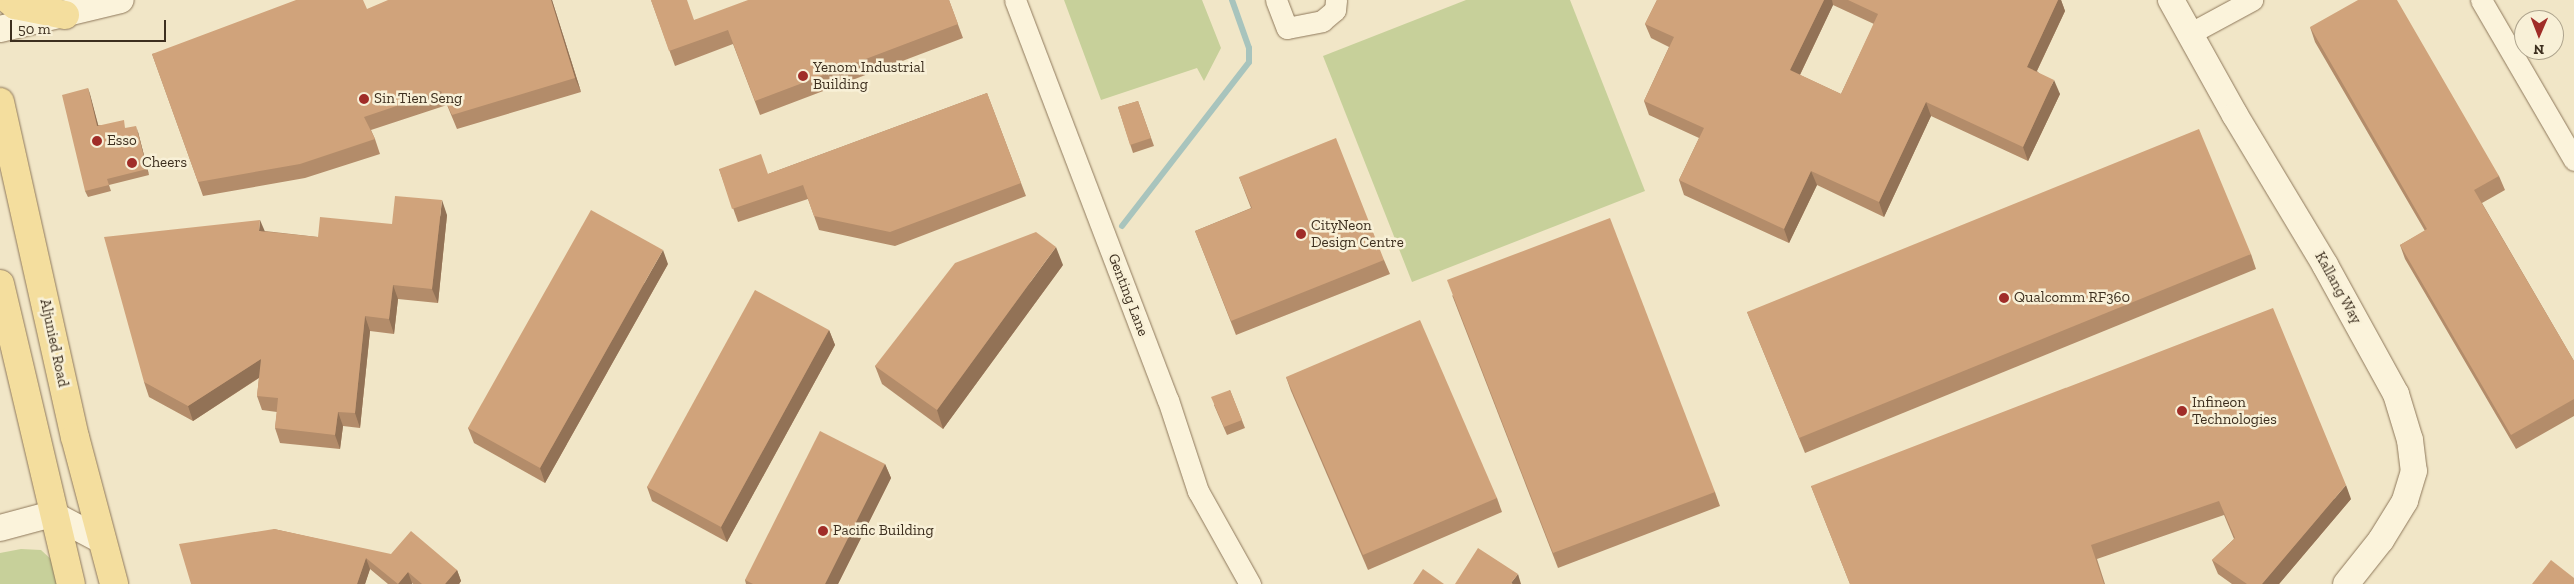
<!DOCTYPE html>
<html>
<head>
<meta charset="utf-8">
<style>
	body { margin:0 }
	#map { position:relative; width:2574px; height:584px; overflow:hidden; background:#f1e6c7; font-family:"Zilla Slab",serif }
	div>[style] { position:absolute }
	.green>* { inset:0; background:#c7d09a }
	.stream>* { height:6px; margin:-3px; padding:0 3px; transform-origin:3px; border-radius:3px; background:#a8c4bd }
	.roads { filter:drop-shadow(0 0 1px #8e785b) drop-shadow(0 0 1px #8e785b) }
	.minor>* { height:21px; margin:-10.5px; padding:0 10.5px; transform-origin:10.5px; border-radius:10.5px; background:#fbf3db }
	.tertiary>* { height:26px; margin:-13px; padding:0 13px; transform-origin:13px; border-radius:13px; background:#fbf3db }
	.primary>* { height:28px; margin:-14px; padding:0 14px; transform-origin:14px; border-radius:14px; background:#f4de9e }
	.wall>* { inset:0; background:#b38c6a }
	.shaded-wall>* { inset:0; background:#927256 }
	.building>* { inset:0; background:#d0a37b }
	.dots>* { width:14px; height:14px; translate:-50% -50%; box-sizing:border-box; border:2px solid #f8f0d7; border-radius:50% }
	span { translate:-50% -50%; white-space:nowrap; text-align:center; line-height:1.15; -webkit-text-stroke:5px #f8f0d7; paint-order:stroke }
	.poi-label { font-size:15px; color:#3d2f1f }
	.left { translate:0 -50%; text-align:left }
	.street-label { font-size:15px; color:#3d2f1f }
	.north { position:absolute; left:2514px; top:10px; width:50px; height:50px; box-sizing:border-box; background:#f8f0d7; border:1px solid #ada38d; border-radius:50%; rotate:181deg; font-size:14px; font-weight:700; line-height:20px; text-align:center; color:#3d2f1f }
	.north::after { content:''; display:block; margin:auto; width:18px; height:22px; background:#a02d28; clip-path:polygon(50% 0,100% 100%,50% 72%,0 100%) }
	.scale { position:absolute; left:10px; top:20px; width:156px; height:22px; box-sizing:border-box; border:2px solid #3d2f1f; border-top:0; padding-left:6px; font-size:15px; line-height:18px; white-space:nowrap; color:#3d2f1f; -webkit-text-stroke:4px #f8f0d7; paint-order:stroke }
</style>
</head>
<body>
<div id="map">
	<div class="green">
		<div style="clip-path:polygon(1064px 0,1202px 0,1221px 48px,1204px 81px,1197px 68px,1101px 100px)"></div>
		<div style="clip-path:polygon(1466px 0,1570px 0,1645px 191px,1412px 282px,1323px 56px)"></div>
		<div style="clip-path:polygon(21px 549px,41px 550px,54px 562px,60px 584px,0 584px,0 553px)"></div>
	</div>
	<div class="stream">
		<div style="left:1122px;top:226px;width:207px;rotate:-52.2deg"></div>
		<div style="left:1249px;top:62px;width:14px;rotate:-90deg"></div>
		<div style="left:1249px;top:48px;width:51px;rotate:-109.5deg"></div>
	</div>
	<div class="roads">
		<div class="minor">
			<div style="left:1015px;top:0;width:428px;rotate:69.1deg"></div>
			<div style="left:1168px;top:400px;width:96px;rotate:71.8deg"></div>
			<div style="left:1198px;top:491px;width:107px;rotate:60.8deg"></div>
			<div style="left:1276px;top:0;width:30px;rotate:69deg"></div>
			<div style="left:1287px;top:28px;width:36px;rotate:-11deg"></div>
			<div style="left:1322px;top:21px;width:17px;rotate:-40deg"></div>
			<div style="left:1335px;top:10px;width:10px;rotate:-84deg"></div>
			<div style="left:2481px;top:0;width:185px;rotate:59.8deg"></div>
			<div style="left:2189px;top:34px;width:72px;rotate:-28.4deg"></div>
		</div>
		<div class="tertiary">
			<div style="left:2171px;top:0;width:132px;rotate:60.9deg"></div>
			<div style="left:2235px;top:115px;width:175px;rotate:59deg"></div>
			<div style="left:2325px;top:265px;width:147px;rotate:61.2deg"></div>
			<div style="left:2396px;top:394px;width:48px;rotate:73.1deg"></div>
			<div style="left:2410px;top:440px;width:31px;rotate:83deg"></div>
			<div style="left:2414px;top:471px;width:31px;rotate:107deg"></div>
			<div style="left:2405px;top:501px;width:46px;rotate:121.6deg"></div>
			<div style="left:2381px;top:540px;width:56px;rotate:128.5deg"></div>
			<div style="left:0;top:29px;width:124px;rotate:-13.5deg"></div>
			<div style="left:0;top:528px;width:54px;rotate:-15.1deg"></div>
			<div style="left:52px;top:514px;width:55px;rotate:28deg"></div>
		</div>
		<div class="primary">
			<div style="left:9px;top:0;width:8px;rotate:40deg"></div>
			<div style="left:15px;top:5px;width:51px;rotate:11.3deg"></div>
			<div style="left:0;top:102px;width:343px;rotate:77.4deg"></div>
			<div style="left:75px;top:437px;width:152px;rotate:75.1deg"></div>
			<div style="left:0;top:284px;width:308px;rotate:76.7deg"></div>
		</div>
	</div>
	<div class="wall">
		<div style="clip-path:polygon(552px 0,581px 92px,457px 129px,447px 105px,371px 130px,375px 139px,380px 154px,305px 178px,203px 196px,152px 54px,367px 9px)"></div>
		<div style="clip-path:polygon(651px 0,694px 20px,949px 0,963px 38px,760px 115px,733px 44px,675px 66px)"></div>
		<div style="clip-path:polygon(evenodd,1657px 0,2061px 0,2065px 11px,2037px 71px,2060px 94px,2028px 161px,1931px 116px,1884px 217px,1817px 185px,1789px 243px,1684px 195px,1679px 180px,1699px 138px,1649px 115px,1644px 101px,1669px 47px,1651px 38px,1645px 24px,1657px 0,1833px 5px,1874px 24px,1841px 94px,1800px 75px,1833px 5px)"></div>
		<div style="clip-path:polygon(2310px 27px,2499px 176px,2505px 190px,2482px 203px,2574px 361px,2574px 416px,2516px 449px,2405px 259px,2400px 245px,2425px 231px,2315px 42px)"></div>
		<div style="clip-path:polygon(88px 88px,98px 125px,126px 128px,138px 132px,149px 175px,109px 185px,111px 191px,88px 197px,85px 191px)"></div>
		<div style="clip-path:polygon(987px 93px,1026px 196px,895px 246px,819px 230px,808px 199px,738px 222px,719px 169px,768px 174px)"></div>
		<div style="clip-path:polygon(1138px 101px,1154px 146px,1133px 153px,1118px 107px)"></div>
		<div style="clip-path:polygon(1239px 177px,1384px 260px,1390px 274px,1236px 335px,1195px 231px,1251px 208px)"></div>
		<div style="clip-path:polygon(447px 215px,438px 303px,398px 299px,394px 334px,370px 331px,360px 428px,343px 426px,340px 449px,280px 443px,275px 428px,277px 412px,262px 410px,257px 396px,259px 378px,193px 421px,149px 397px,144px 382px,265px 231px,318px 237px)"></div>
		<div style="clip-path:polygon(2251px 254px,2256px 269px,1805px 453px,1747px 312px)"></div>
		<div style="clip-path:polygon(668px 264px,545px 483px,474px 443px,468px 428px)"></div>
		<div style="clip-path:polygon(1063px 265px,943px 429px,882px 384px,875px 366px)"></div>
		<div style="clip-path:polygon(1452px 295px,1715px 492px,1720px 506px,1558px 568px)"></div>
		<div style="clip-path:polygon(829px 330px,835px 345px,727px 542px,652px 501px,647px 487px)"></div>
		<div style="clip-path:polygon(1286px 377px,1497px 498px,1502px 512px,1368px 570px,1291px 391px)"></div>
		<div style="clip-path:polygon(1230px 390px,1245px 428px,1227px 435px,1214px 405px)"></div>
		<div style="clip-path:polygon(885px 464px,891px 478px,838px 584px,746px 584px,745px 580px)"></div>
		<div style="clip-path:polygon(1811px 486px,2351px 499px,2279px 584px,2232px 584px,2218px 574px,2212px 560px,2234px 539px,2224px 515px,2097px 559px,2105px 584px,1850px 584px)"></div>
		<div style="clip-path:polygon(274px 529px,457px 570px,461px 581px,459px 584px,413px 584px,412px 583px,412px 584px,388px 584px,370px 569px,365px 584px,191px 584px)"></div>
	</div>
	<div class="shaded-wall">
		<div style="clip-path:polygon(551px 0,552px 0,581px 92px,575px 78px)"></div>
		<div style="clip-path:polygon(1824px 0,1832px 0,1833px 5px,1795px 85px,1790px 70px)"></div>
		<div style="clip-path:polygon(2058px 0,2061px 0,2065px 11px,2032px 81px,2027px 67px)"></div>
		<div style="clip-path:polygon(2054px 80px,2060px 94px,2028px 161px,2023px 147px)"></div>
		<div style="clip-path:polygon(88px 88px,90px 94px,100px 132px,97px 126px)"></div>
		<div style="clip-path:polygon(1926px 102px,1931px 116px,1884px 217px,1879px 202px)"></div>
		<div style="clip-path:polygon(136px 126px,138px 132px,149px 175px,147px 169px)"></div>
		<div style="clip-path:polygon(1811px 171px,1817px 185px,1789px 243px,1784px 229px)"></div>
		<div style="clip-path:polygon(442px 200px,447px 215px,438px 303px,432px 289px)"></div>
		<div style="clip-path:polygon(260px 220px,266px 234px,259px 231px)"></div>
		<div style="clip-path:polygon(1056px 247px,1063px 265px,943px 429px,937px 410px)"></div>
		<div style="clip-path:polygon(663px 250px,668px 264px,545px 483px,540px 468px)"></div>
		<div style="clip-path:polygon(393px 285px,398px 299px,394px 334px,389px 319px)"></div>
		<div style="clip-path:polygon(365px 316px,370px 331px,360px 428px,355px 413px)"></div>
		<div style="clip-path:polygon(829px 330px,835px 345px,727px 542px,721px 527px)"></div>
		<div style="clip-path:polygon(261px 359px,266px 373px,193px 421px,188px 406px)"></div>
		<div style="clip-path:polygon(338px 412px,343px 426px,340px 449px,335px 435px)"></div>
		<div style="clip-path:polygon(885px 464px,891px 478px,838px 584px,825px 584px)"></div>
		<div style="clip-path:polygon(2346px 485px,2351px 499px,2279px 584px,2262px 584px)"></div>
		<div style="clip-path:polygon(366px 558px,370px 569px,365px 584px,357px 584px)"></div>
		<div style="clip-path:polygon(457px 570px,461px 581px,459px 584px,445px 584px)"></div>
		<div style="clip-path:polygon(408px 572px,412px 583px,412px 584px,398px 584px)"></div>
		<div style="clip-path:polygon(1518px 574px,1521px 584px,1512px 584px,1511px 583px)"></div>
	</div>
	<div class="building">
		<div style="clip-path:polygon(296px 0,363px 0,367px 9px,388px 0,551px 0,575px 78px,452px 115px,441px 91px,364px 117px,375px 139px,300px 164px,198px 182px,152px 54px)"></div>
		<div style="clip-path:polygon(651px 0,687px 0,694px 20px,748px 0,949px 0,958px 24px,755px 101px,728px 30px,669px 51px)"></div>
		<div style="clip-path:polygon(1657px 0,1824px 0,1790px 70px,1841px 94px,1878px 14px,1848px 0,2058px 0,2027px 67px,2054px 80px,2023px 147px,1926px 102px,1879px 202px,1811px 171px,1784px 229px,1679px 180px,1704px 128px,1644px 101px,1674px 37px,1645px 24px)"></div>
		<div style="clip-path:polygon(2358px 0,2397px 0,2499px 176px,2474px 190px,2574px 361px,2574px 399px,2511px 435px,2400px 245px,2427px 229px,2310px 27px)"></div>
		<div style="clip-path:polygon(88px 88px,97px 126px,124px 120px,125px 128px,136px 126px,147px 169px,107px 179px,109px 185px,85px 191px,62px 95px)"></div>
		<div style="clip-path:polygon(987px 93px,1021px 183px,890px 232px,814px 216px,803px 185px,732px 209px,719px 169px,761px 154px,768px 174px)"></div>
		<div style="clip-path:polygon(1138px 101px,1151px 138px,1130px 145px,1118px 107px)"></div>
		<div style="clip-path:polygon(2199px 129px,2251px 254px,1799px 438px,1747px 312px)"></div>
		<div style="clip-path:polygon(1336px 138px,1384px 260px,1231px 321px,1195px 231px,1252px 208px,1239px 177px)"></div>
		<div style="clip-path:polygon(395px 196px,442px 200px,432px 289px,393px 285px,389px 319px,365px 316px,355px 413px,338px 412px,335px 435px,275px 428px,278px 398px,257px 396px,261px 359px,188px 406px,144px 382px,104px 237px,260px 220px,259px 231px,318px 237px,320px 217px,392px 224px)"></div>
		<div style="clip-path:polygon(591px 210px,663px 250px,540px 468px,468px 428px)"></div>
		<div style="clip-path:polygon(1610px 218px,1715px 492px,1553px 553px,1447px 280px)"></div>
		<div style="clip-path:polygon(1036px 232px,1056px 247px,937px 410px,875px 366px,955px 263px)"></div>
		<div style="clip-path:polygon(755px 290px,829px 330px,721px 527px,647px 487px)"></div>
		<div style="clip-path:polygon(2273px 308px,2346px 485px,2262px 584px,2247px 584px,2212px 560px,2235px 538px,2219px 501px,2091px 545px,2104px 584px,1850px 584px,1811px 486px)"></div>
		<div style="clip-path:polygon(1420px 320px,1497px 498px,1363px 555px,1286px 377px)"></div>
		<div style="clip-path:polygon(1230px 390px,1242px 420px,1224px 427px,1211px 397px)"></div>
		<div style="clip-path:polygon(820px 431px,885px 464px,825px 584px,753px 584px,745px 580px)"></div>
		<div style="clip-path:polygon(274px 529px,391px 554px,411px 531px,457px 570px,445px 584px,422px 584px,408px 572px,398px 584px,366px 558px,357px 584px,191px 584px,179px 544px)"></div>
		<div style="clip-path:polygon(1478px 548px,1518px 574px,1511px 583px,1513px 584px,1455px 584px)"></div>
		<div style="clip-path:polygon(2551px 560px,2574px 578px,2574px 584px,2532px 584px)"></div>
		<div style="clip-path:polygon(1423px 569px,1444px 584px,1413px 584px)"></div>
	</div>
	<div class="dots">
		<div style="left:803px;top:76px;background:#a02d28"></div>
		<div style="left:364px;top:99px;background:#a02d28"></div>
		<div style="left:97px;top:141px;background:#a02d28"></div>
		<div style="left:132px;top:163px;background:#a02d28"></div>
		<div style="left:1301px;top:234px;background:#a02d28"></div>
		<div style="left:2004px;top:298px;background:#a02d28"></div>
		<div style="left:2182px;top:411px;background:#a02d28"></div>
		<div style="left:823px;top:531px;background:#a02d28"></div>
	</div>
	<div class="poi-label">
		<span class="left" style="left:813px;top:76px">Yenom Industrial<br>Building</span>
		<span class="left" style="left:374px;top:99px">Sin Tien Seng</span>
		<span class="left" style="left:107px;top:141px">Esso</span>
		<span class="left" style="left:142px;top:163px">Cheers</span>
		<span class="left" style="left:1311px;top:234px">CityNeon<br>Design Centre</span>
		<span class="left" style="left:2014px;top:298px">Qualcomm RF360</span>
		<span class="left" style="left:2192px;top:411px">Infineon<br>Technologies</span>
		<span class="left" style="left:833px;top:531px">Pacific Building</span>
	</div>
	<div class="street-label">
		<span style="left:2338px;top:288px;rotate:61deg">Kallang Way</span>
		<span style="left:1128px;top:295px;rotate:69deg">Genting Lane</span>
		<span style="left:54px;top:343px;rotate:78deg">Aljunied Road</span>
	</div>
	<div class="north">N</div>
	<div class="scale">50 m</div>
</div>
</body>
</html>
